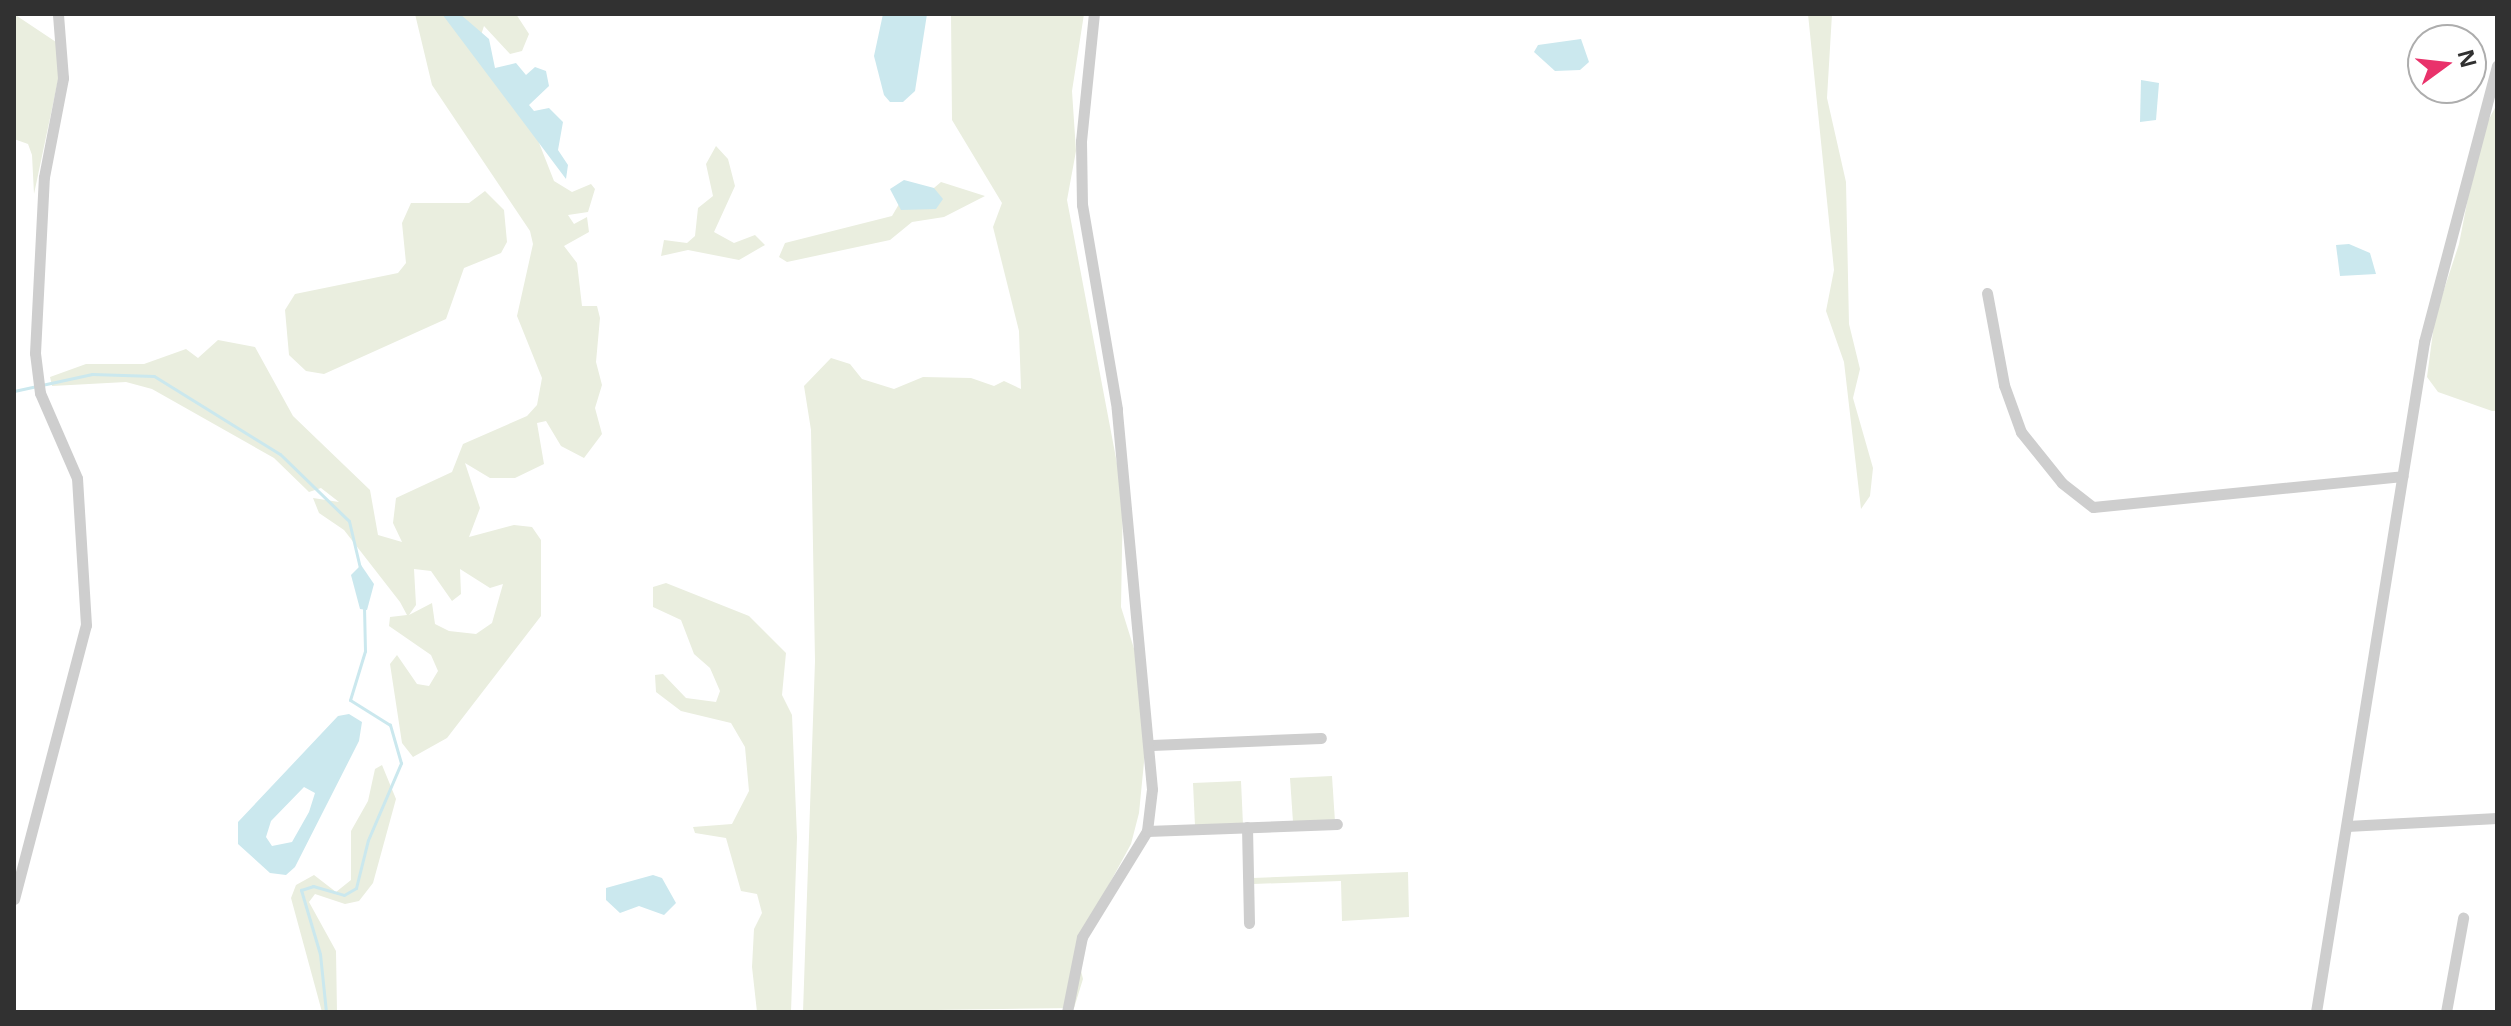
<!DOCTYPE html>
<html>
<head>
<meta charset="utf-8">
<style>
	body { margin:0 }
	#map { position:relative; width:2511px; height:1026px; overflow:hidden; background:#fff; font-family:"Noto Sans",sans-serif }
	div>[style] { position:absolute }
	.green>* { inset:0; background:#eaeedf }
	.water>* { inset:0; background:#cbe8ee }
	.stream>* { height:3px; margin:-1.5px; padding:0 1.5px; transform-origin:1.5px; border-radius:1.5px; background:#cbe8ee }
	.minor>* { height:11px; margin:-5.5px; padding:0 5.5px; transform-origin:5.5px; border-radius:5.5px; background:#cecece }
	span { translate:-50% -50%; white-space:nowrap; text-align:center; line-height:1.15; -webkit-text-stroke:8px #fff; paint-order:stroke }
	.frame { position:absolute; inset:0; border:16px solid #313131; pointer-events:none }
	.north { position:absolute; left:2407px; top:24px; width:80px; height:80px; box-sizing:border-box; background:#fff; border:2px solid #adadad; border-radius:50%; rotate:75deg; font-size:22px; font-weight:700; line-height:32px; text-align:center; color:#313131 }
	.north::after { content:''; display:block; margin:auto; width:28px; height:36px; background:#e9326b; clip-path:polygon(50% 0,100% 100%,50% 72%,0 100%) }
</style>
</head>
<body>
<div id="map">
	<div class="green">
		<div style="clip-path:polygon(14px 14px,56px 42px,61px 66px,34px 194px,32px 155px,28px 144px,14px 139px)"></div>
		<div style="clip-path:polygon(evenodd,415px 14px,516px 14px,529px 34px,522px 51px,510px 54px,484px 26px,478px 44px,532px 125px,554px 181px,572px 192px,591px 184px,595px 189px,588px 212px,568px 215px,574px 224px,587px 217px,589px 232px,564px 246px,577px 263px,582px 306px,597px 306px,600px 318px,596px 362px,602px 385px,595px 408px,602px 434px,584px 458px,561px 446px,546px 421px,537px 423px,544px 464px,515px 478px,490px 478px,465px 463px,480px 508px,469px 537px,514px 525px,532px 527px,541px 540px,541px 616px,447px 738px,413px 757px,402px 743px,390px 664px,397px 655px,417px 684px,429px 686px,438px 671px,431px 655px,389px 626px,390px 617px,407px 615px,400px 602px,344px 530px,319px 513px,313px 498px,339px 502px,321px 488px,309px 492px,274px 458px,152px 389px,126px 382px,52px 386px,50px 377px,86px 364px,144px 364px,186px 349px,198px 358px,218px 340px,255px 347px,293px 416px,370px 490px,378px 535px,402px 542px,393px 523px,396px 498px,452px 472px,463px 444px,527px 416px,537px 405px,542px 378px,517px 316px,533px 244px,530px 231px,432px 85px,415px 14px,414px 569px,431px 571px,452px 601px,461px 594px,460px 569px,490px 588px,503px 584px,492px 623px,476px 634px,449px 631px,435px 624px,432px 603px,409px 615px,416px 605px,414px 569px)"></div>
		<div style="clip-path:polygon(951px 14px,1084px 14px,1072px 91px,1076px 151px,1067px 200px,1123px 495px,1121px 607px,1136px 655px,1145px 752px,1139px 813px,1131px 844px,1075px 947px,1083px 979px,1074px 1008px,803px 1012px,815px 661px,811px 430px,804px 386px,831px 358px,850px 364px,862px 379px,894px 389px,923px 377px,971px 378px,994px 386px,1004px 381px,1021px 389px,1019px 331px,993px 227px,1002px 203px,952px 120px)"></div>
		<div style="clip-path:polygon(1808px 14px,1832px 14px,1827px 98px,1846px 182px,1849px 324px,1860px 369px,1853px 398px,1873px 468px,1870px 496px,1861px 509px,1844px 362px,1826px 311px,1834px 270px)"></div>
		<div style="clip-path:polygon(2497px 104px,2497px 411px,2492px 411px,2438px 392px,2427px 377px,2435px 317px,2459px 244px,2480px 136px)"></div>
		<div style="clip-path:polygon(716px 146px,728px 159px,735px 186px,714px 232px,734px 243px,755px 235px,765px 245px,739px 260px,688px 250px,661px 256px,664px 240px,687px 243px,695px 236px,698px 208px,713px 196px,706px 164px)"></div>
		<div style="clip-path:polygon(941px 182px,985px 196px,944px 217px,912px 222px,890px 240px,787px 262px,779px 257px,785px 243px,892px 216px,902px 199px,928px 193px)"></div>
		<div style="clip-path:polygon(485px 191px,504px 210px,507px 242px,501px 253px,464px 268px,446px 319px,324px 374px,306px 371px,289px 355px,285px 310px,295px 294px,398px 273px,406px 263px,402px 223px,411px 203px,469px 203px)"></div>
		<div style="clip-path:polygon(666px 583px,749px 616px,786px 653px,782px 695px,792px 715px,797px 837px,791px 1012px,757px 1012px,752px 967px,754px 929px,762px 913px,757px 894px,741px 891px,726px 838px,695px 833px,693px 827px,732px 824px,749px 791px,745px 747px,731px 723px,681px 711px,656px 692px,655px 675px,663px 674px,686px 698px,716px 702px,720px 691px,710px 668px,694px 654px,681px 620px,653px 607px,653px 587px)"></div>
		<div style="clip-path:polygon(382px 765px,396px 799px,373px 883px,359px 901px,345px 904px,315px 894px,309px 902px,336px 951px,337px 1012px,322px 1012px,291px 898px,296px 885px,314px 875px,336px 892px,351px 880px,351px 831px,368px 801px,375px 769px)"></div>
		<div style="clip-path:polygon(1332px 776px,1335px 822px,1293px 822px,1290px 778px)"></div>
		<div style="clip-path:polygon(1241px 781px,1243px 825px,1195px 826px,1193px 783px)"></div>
		<div style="clip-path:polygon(1408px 872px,1409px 917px,1342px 921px,1341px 881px,1253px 884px,1253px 878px)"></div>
	</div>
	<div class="water">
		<div style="clip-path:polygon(442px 14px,460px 14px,489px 39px,495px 68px,516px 63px,526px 75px,535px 67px,546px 71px,549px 86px,529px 105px,534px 111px,549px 108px,563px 122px,558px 150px,568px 165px,566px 179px)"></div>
		<div style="clip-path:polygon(883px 14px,927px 14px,915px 91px,903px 102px,890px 102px,884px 95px,874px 56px)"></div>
		<div style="clip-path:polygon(1581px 39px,1589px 62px,1580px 70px,1555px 71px,1534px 52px,1538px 45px)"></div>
		<div style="clip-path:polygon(2141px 80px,2159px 83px,2156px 120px,2140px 122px)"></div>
		<div style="clip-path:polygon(904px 180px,934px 188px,943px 199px,936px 209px,901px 210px,890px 189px)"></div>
		<div style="clip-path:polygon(2349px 244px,2370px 253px,2376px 274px,2340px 276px,2336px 245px)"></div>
		<div style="clip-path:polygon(361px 565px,374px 584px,367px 610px,360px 609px,351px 575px)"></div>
		<div style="clip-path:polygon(evenodd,349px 714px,362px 722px,359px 741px,295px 867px,286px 875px,270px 873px,238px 844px,238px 822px,338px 716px,349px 714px,304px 787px,315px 793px,309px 812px,292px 842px,272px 846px,266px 837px,271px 821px,304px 787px)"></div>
		<div style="clip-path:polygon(653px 875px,662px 878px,676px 903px,664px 915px,639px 906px,620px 913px,606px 900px,606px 888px)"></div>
	</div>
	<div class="stream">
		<div style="left:14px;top:391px;width:80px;rotate:-12.3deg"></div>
		<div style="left:92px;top:374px;width:62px;rotate:1.8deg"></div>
		<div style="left:154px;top:376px;width:148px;rotate:31.8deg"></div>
		<div style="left:280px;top:454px;width:96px;rotate:44.2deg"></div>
		<div style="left:349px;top:521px;width:48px;rotate:76.8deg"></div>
		<div style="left:326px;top:1012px;width:58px;rotate:-95.9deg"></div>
		<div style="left:320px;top:954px;width:67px;rotate:-106.5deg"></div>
		<div style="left:301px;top:890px;width:13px;rotate:-18deg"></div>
		<div style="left:313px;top:886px;width:32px;rotate:16deg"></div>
		<div style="left:344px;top:895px;width:14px;rotate:-30deg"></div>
		<div style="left:356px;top:888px;width:49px;rotate:-76deg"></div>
		<div style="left:368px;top:840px;width:84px;rotate:-66.8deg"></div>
		<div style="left:401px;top:763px;width:40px;rotate:-106deg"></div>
		<div style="left:390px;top:725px;width:47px;rotate:-148deg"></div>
		<div style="left:350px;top:700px;width:51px;rotate:-73deg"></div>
		<div style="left:365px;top:651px;width:44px;rotate:-91.3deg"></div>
	</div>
	<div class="minor">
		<div style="left:1987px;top:293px;width:94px;rotate:79.5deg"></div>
		<div style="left:2004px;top:385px;width:50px;rotate:70.1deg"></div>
		<div style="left:2021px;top:432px;width:65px;rotate:51.2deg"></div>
		<div style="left:2062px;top:483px;width:39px;rotate:38deg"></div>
		<div style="left:2093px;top:507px;width:311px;rotate:-5.7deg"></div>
		<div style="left:1152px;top:745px;width:169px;rotate:-2.4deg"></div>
		<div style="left:2347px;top:826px;width:150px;rotate:-3.1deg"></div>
		<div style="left:1247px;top:827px;width:96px;rotate:88.8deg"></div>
		<div style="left:1147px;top:831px;width:190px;rotate:-2.1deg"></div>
		<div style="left:14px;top:899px;width:283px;rotate:-75.3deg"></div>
		<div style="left:86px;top:625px;width:147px;rotate:-93.5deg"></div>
		<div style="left:77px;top:478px;width:93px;rotate:-113.5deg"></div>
		<div style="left:40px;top:393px;width:40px;rotate:-97.1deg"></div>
		<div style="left:35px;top:353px;width:176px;rotate:-87.1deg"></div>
		<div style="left:44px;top:177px;width:101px;rotate:-79.1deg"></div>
		<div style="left:63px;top:78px;width:64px;rotate:-94.5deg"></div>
		<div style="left:1067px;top:1012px;width:76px;rotate:-78.7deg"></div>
		<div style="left:1082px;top:937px;width:124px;rotate:-58.5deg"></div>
		<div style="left:1147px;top:831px;width:42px;rotate:-83.2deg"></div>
		<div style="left:1152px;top:789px;width:382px;rotate:-95.3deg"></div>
		<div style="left:1117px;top:409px;width:207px;rotate:-99.7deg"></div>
		<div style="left:1082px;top:205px;width:64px;rotate:-90.9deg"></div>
		<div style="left:1081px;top:141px;width:128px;rotate:-84.2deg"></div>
		<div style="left:2316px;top:1012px;width:679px;rotate:-80.84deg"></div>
		<div style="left:2424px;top:342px;width:286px;rotate:-75.2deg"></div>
		<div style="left:2446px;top:1012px;width:96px;rotate:-79.7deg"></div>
	</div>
	<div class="frame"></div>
	<div class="north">N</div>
</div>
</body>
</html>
